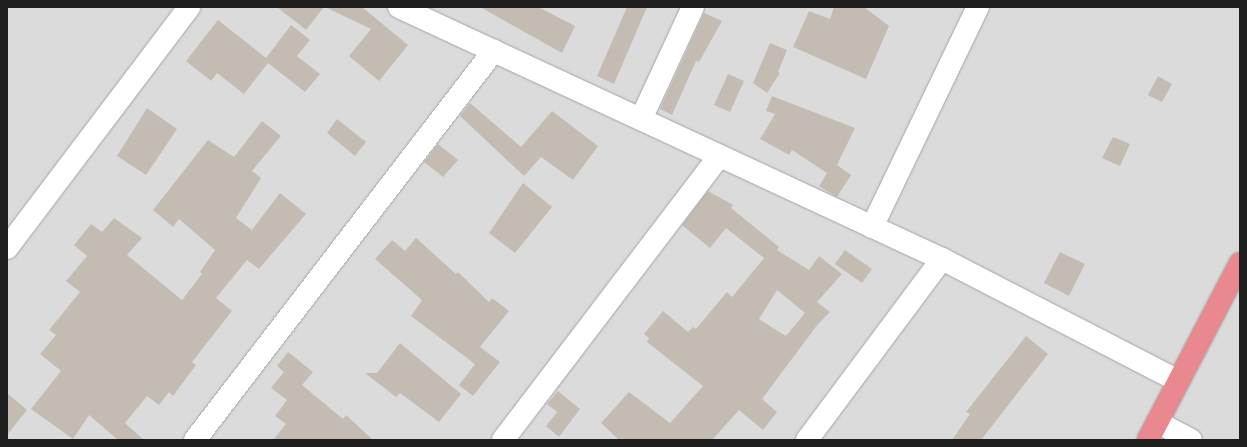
<!DOCTYPE html>
<html>
<head>
<meta charset="utf-8">
<style>
	body { margin:0 }
	#map { position:relative; width:1247px; height:447px; overflow:hidden; background:#f0ede4; font-family:"Noto Sans",sans-serif }
	div>[style] { position:absolute }
	.residential>* { inset:0; background:#dcdbdb }
	.building>* { inset:0; background:#c4bcb3 }
	.roads { filter:drop-shadow(0 0 1px #a5a5a5) drop-shadow(0 0 1px #a5a5a5) }
	.minor>* { height:22px; margin:-11px; padding:0 11px; transform-origin:11px; border-radius:11px; background:#fff }
	.highway>* { height:22px; margin:-11px; padding:0 11px; transform-origin:11px; border-radius:11px; background:#ea888f }
	span { translate:-50% -50%; white-space:nowrap; text-align:center; line-height:1.15; -webkit-text-stroke:3px #fff; paint-order:stroke }
	.frame { position:absolute; inset:0; border:8px solid #1e1e1e; pointer-events:none }
</style>
</head>
<body>
<div id="map">
	<div class="residential">
		<div style="clip-path:polygon(7px 7px,1240px 7px,1240px 440px,7px 440px)"></div>
	</div>
	<div class="building">
		<div style="clip-path:polygon(277px 7px,324px 7px,306px 30px)"></div>
		<div style="clip-path:polygon(325px 7px,362px 7px,408px 45px,379px 81px,349px 56px,371px 29px)"></div>
		<div style="clip-path:polygon(480px 7px,538px 7px,575px 26px,562px 53px)"></div>
		<div style="clip-path:polygon(627px 7px,647px 7px,614px 84px,597px 76px)"></div>
		<div style="clip-path:polygon(834px 7px,864px 7px,889px 26px,866px 79px,793px 47px,809px 11px,830px 19px)"></div>
		<div style="clip-path:polygon(704px 13px,722px 21px,699px 62px,696px 61px,672px 115px,660px 109px)"></div>
		<div style="clip-path:polygon(218px 20px,266px 58px,291px 25px,310px 40px,297px 56px,320px 74px,305px 92px,268px 63px,244px 94px,217px 73px,211px 81px,186px 61px)"></div>
		<div style="clip-path:polygon(770px 43px,787px 50px,778px 72px,780px 73px,767px 93px,753px 83px)"></div>
		<div style="clip-path:polygon(728px 74px,744px 81px,730px 112px,714px 105px)"></div>
		<div style="clip-path:polygon(1158px 76px,1172px 84px,1162px 102px,1148px 95px)"></div>
		<div style="clip-path:polygon(772px 96px,855px 128px,837px 165px,851px 175px,837px 197px,819px 186px,827px 173px,792px 150px,789px 155px,760px 139px,775px 114px,766px 111px)"></div>
		<div style="clip-path:polygon(470px 103px,521px 147px,552px 111px,598px 146px,573px 180px,541px 157px,524px 176px,460px 116px)"></div>
		<div style="clip-path:polygon(147px 108px,177px 129px,146px 175px,117px 156px)"></div>
		<div style="clip-path:polygon(337px 119px,366px 142px,355px 156px,327px 133px)"></div>
		<div style="clip-path:polygon(262px 121px,281px 136px,252px 171px,261px 178px,236px 218px,252px 230px,280px 193px,306px 214px,259px 269px,247px 260px,216px 298px,232px 311px,192px 362px,196px 365px,173px 396px,169px 392px,159px 405px,147px 396px,125px 423px,144px 440px,118px 440px,89px 415px,73px 439px,31px 409px,61px 371px,40px 354px,56px 335px,49px 330px,80px 292px,66px 281px,87px 256px,74px 245px,91px 224px,102px 232px,114px 218px,142px 238px,127px 255px,182px 300px,202px 274px,200px 272px,215px 250px,179px 219px,173px 227px,153px 210px,208px 140px,234px 157px)"></div>
		<div style="clip-path:polygon(1113px 137px,1130px 144px,1120px 166px,1102px 158px)"></div>
		<div style="clip-path:polygon(438px 144px,458px 160px,443px 177px,424px 162px)"></div>
		<div style="clip-path:polygon(523px 183px,552px 207px,515px 253px,489px 233px)"></div>
		<div style="clip-path:polygon(evenodd,708px 191px,733px 205px,731px 208px,779px 247px,777px 250px,809px 270px,819px 256px,842px 274px,817px 302px,830px 312px,818px 324px,762px 399px,777px 412px,763px 430px,739px 410px,712px 440px,619px 440px,601px 423px,629px 392px,670px 423px,703px 386px,647px 342px,649px 338px,644px 334px,663px 311px,688px 332px,693px 327px,696px 329px,727px 292px,732px 297px,764px 258px,726px 228px,710px 248px,682px 225px,708px 191px,777px 290px,805px 313px,786px 336px,759px 319px,777px 290px)"></div>
		<div style="clip-path:polygon(416px 238px,456px 274px,458px 272px,489px 302px,492px 298px,509px 311px,480px 347px,500px 362px,473px 396px,459px 385px,475px 364px,411px 316px,422px 300px,375px 259px,392px 240px,405px 251px)"></div>
		<div style="clip-path:polygon(845px 250px,872px 269px,862px 283px,835px 264px)"></div>
		<div style="clip-path:polygon(1060px 252px,1085px 264px,1069px 296px,1044px 283px)"></div>
		<div style="clip-path:polygon(1026px 336px,1048px 354px,981px 440px,952px 440px,970px 414px,966px 412px)"></div>
		<div style="clip-path:polygon(400px 343px,461px 394px,439px 422px,400px 393px,396px 397px,365px 373px,377px 373px)"></div>
		<div style="clip-path:polygon(288px 352px,313px 372px,302px 385px,343px 419px,346px 415px,373px 440px,273px 440px,286px 424px,275px 416px,287px 400px,271px 388px,284px 372px,277px 366px)"></div>
		<div style="clip-path:polygon(558px 391px,580px 409px,559px 437px,546px 426px,557px 412px,547px 404px)"></div>
		<div style="clip-path:polygon(7px 393px,27px 410px,7px 435px)"></div>
	</div>
	<div class="roads">
		<div class="minor">
			<div style="left:399px;top:7px;width:599px;rotate:24.9deg"></div>
			<div style="left:942px;top:259px;width:266px;rotate:27.3deg"></div>
			<div style="left:641px;top:119px;width:123px;rotate:-65.1deg"></div>
			<div style="left:872px;top:227px;width:244px;rotate:-64.3deg"></div>
			<div style="left:7px;top:248px;width:302px;rotate:-52.9deg"></div>
			<div style="left:1159px;top:423px;width:36px;rotate:28deg"></div>
			<div style="left:195px;top:440px;width:491px;rotate:-52.5deg"></div>
			<div style="left:503px;top:440px;width:357px;rotate:-52.7deg"></div>
			<div style="left:807px;top:440px;width:226px;rotate:-53.3deg"></div>
		</div>
		<div class="highway">
			<div style="left:1148px;top:440px;width:199px;rotate:-62.5deg"></div>
		</div>
	</div>
	<div class="frame"></div>
</div>
</body>
</html>
